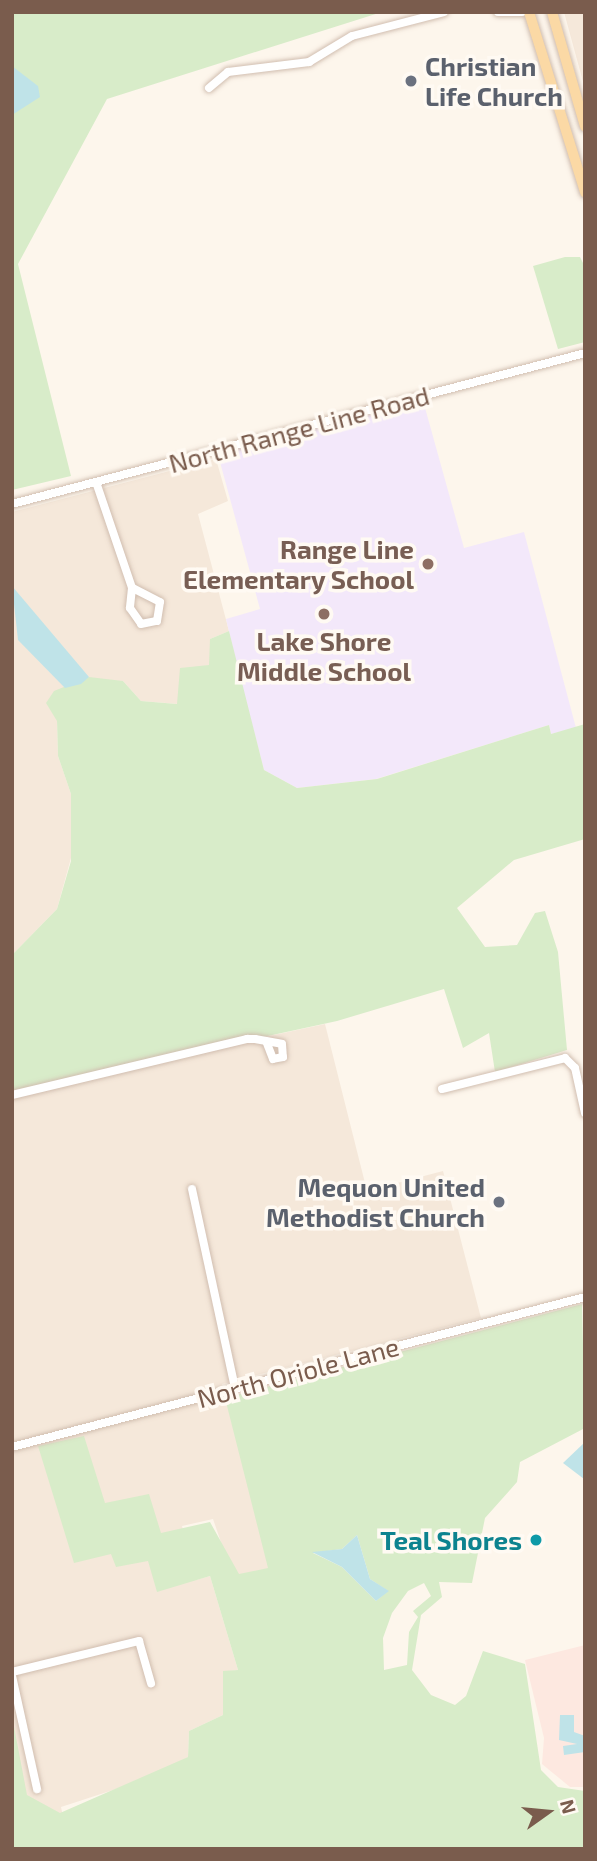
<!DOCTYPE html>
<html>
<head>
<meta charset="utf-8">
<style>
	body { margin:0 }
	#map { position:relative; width:597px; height:1861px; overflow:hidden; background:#fdf6ec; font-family:"Exo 2",sans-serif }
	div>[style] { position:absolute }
	.residential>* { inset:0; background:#f5e8da }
	.commercial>* { inset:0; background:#fde8e0 }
	.education>* { inset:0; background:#f3e8fa }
	.green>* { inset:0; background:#d8ecc9 }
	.water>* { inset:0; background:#bfe3e8 }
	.roads { filter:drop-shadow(0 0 2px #d1beb0) drop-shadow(0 0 2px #d1beb0) }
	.minor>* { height:8px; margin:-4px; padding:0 4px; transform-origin:4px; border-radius:4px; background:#fff }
	.major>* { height:10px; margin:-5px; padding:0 5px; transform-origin:5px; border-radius:5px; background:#fbd9a5 }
	.dots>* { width:19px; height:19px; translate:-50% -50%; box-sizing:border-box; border:4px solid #fffaf3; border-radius:50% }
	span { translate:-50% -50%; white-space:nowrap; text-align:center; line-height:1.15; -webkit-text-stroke:7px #fffaf3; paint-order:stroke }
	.worship-label { font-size:26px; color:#5b616d; font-weight:700 }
	.left { translate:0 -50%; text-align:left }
	.right { translate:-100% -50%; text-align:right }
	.street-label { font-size:26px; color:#7a5c4d }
	.education-label { font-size:26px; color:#785e54; font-weight:700 }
	.culture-label { font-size:26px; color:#0d838f; font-weight:700 }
	.frame { position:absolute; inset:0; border:14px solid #7a5c4d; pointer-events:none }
	.north { position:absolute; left:513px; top:1777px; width:70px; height:70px; -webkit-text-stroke:5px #fffaf3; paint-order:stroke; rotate:75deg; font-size:19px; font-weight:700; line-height:28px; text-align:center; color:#7a5c4d }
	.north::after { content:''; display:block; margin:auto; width:24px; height:32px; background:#7a5c4d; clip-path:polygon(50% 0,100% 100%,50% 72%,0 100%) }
</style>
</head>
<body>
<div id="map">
	<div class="residential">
		<div style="clip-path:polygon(564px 12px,585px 12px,585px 89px)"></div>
		<div style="clip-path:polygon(216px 459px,228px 501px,198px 514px,229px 631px,210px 639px,210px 666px,178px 704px,141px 701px,123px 681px,57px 721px,58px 756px,71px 794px,71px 858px,57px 909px,12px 955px,12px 512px)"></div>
		<div style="clip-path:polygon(325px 1024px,367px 1191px,443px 1171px,481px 1318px,222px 1384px,272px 1572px,234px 1580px,213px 1519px,182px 1526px,196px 1580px,210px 1576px,238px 1670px,223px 1672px,223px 1715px,189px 1731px,188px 1757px,153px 1777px,61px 1807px,70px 1849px,12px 1849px,12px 1091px)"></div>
	</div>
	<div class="commercial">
		<div style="clip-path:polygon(585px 1645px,585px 1787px,570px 1787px,542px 1764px,544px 1738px,525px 1660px)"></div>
	</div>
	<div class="education">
		<div style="clip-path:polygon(422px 397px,464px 548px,524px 532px,576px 728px,551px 734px,549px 725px,376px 779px,297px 788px,264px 770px,239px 674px,226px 619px,260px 609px,217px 451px)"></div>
	</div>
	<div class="green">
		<div style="clip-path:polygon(12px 12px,382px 12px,107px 99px,18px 264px,71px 476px,12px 490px)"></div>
		<div style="clip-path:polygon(565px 257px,580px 257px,585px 267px,585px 342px,558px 349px,533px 266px)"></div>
		<div style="clip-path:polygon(229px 631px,264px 770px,297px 788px,377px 779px,549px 725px,551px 734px,585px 724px,585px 839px,514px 860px,457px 908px,485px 947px,517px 945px,535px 913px,545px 911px,558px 952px,567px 1050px,495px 1072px,489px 1033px,463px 1048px,444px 989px,337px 1021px,12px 1091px,12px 955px,57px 909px,71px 861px,71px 794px,58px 756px,57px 721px,46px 703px,54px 691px,89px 677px,123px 681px,141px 701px,177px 704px,180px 668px,209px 665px,210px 639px)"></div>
		<div style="clip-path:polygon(evenodd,582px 1304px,585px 1428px,520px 1462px,517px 1482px,485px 1518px,472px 1583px,439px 1582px,442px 1597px,421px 1615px,412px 1670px,431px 1695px,455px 1705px,466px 1696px,483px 1651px,525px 1664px,541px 1770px,558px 1787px,585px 1791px,585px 1849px,12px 1849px,12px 1716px,27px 1795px,60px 1813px,188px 1757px,189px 1731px,223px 1715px,223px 1671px,238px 1670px,210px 1576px,157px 1592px,148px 1561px,116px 1567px,111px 1554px,74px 1563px,38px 1446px,84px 1436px,105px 1503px,149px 1494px,161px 1533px,210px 1522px,239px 1574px,268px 1568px,225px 1398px,582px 1304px,357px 1535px,370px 1579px,388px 1591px,376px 1601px,342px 1567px,313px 1553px,342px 1549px,357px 1535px,582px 1304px,424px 1583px,431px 1596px,413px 1611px,418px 1617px,409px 1632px,407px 1665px,384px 1670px,383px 1638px,392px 1613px,408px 1591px,424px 1583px)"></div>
	</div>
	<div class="water">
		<div style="clip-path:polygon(12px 66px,38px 86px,40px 97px,12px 115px)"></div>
		<div style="clip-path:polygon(12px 586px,89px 677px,81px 684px,65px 688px,18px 640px)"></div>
		<div style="clip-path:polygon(585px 1442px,585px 1479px,584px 1479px,563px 1463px)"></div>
		<div style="clip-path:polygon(357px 1535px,370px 1579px,389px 1591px,376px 1601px,342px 1567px,312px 1552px,342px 1549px)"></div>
		<div style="clip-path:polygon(560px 1715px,574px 1715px,574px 1732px,585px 1736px,585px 1752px,564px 1755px,563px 1746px,577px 1744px,559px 1740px)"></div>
	</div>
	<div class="roads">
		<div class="minor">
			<div style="left:498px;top:12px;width:24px"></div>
			<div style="left:209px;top:88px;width:25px;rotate:-40deg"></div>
			<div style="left:228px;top:72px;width:82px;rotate:-7deg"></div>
			<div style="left:309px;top:62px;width:50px;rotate:-31.2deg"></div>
			<div style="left:352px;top:36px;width:95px;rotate:-14.6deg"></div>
			<div style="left:96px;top:482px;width:112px;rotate:71.2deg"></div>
			<div style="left:132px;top:588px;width:20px;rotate:96deg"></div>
			<div style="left:130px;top:608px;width:19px;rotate:55deg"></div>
			<div style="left:141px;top:624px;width:16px;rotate:-11deg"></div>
			<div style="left:157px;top:621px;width:19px;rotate:-81deg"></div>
			<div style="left:160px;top:602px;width:31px;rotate:-153deg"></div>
			<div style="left:12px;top:504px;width:593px;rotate:-14.76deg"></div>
			<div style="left:442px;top:1089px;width:127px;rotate:-14.1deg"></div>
			<div style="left:565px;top:1058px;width:14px;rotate:45deg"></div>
			<div style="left:575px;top:1068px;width:46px;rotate:77.5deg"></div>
			<div style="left:12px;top:1095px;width:242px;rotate:-13.4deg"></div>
			<div style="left:247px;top:1039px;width:8px"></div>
			<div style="left:255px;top:1039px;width:27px;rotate:10deg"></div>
			<div style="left:282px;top:1044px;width:13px;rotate:86deg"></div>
			<div style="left:283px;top:1057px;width:10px;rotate:169deg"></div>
			<div style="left:273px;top:1059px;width:19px;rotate:-111deg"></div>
			<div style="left:192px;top:1189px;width:204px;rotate:77.8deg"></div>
			<div style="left:12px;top:1447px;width:592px;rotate:-14.67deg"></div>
			<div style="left:12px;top:1672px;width:131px;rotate:-13.7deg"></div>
			<div style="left:139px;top:1641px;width:44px;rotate:74.1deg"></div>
			<div style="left:12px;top:1676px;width:116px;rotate:77.5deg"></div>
		</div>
		<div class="major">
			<div style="left:529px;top:12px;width:189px;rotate:72.7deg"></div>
			<div style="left:552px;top:12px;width:119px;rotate:73.9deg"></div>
		</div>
	</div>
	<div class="dots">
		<div style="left:411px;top:81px;background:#6b7280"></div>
		<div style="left:428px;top:564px;background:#8d6e63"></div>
		<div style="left:324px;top:614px;background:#8d6e63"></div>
		<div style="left:499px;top:1202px;background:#6b7280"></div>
		<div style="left:536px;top:1540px;background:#0f9aa8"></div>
	</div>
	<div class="worship-label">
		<span class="left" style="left:425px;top:81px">Christian<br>Life Church</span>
		<span class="right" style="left:485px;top:1202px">Mequon United<br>Methodist Church</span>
	</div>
	<div class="street-label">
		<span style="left:299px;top:429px;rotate:-15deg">North Range Line Road</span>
		<span style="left:298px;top:1372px;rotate:-15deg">North Oriole Lane</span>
	</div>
	<div class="education-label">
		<span class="right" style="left:414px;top:564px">Range Line<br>Elementary School</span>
		<span style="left:324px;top:656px">Lake Shore<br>Middle School</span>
	</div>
	<div class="culture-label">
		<span class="right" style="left:522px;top:1540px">Teal Shores</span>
	</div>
	<div class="frame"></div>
	<div class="north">N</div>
</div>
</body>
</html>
